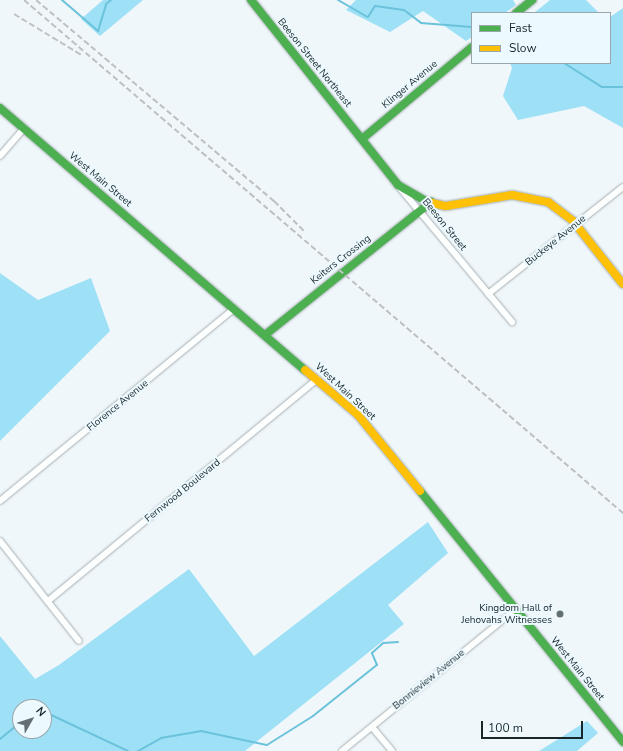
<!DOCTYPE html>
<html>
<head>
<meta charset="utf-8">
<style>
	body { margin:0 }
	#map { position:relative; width:623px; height:751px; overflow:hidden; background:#f0f7fa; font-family:"Nunito Sans",sans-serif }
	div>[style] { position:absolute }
	.forest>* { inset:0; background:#9ee0f6 }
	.stream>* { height:2px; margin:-1px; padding:0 1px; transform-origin:1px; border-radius:1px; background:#6ac2db }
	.roads { filter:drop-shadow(0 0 1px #a6afb2) drop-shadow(0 0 1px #a6afb2) }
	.street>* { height:6px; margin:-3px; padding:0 3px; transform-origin:3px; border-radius:3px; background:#fdfefe }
	.fast>* { height:8px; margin:-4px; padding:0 4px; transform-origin:4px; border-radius:4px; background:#4caf50 }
	.slow>* { height:8px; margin:-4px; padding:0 4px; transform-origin:4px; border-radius:4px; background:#ffc107 }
	.rail>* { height:2px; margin-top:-1px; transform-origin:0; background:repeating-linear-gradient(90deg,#bec1c1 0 6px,transparent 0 9px) }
	.dots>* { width:11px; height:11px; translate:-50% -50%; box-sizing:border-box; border:2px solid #ecf9fe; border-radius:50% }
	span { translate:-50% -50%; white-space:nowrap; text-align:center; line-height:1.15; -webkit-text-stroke:4px #ecf9fe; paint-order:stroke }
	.street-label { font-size:10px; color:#19262a }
	.poi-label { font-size:10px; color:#19262a }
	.right { translate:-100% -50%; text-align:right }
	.legend { position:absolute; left:471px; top:12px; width:140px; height:52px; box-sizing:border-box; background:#ecf9fe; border:1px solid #98a5a9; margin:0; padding:5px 7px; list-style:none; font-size:12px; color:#19262a }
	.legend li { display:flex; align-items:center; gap:8px; height:20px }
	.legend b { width:20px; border:1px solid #98a5a9 }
	.north { position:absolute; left:12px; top:699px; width:40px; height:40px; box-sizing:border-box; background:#ecf9fe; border:1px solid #98a5a9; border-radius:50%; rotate:51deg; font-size:11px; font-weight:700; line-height:16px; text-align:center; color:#19262a }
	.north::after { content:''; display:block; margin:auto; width:14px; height:18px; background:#646f73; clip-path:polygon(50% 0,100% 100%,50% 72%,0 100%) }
	.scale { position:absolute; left:481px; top:721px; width:102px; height:18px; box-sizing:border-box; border:2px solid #19262a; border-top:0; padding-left:5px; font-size:12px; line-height:14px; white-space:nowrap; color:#19262a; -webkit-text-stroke:3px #ecf9fe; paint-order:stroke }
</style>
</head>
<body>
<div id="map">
	<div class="forest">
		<div style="clip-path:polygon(103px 0,143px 0,100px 36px,81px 19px)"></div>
		<div style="clip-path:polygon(356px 0,513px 0,516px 5px,505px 13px,472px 13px,472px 37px,466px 41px,423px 11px,390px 32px,346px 10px)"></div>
		<div style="clip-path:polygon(550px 0,586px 0,599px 13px,534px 13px)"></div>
		<div style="clip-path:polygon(623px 8px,623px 128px,584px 106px,518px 120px,503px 96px,512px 68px,510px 63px,610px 63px,610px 17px)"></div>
		<div style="clip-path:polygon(0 273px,38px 300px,91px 278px,110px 331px,0 441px)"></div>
		<div style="clip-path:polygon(evenodd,428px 522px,448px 553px,388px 605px,404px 624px,245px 751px,0 751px,0 636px,35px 679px,59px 665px,189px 569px,254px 656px,428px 522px,20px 707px,44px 707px,44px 731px,20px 731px,20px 707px)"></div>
		<div style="clip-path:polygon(587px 721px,598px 733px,577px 751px,539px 751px)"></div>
	</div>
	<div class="stream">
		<div style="left:62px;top:0;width:48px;rotate:40.7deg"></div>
		<div style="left:98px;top:31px;width:28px;rotate:-73deg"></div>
		<div style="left:106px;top:4px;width:6px;rotate:-39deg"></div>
		<div style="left:338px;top:0;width:34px;rotate:30deg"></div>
		<div style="left:368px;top:17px;width:13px;rotate:-58deg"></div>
		<div style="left:375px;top:6px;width:29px;rotate:8deg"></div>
		<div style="left:404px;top:10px;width:21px;rotate:37deg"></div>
		<div style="left:421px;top:23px;width:51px;rotate:4.5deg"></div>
		<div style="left:564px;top:63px;width:45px;rotate:32.3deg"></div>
		<div style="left:602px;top:87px;width:21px"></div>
		<div style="left:44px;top:715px;width:5px;rotate:-11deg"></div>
		<div style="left:49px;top:714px;width:87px;rotate:25.1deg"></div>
		<div style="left:0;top:739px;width:26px;rotate:-39deg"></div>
		<div style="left:138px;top:751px;width:26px;rotate:-29deg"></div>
		<div style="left:161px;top:738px;width:41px;rotate:-9.9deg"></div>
		<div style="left:201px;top:731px;width:67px;rotate:12deg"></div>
		<div style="left:267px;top:745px;width:54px;rotate:-32.2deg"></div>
		<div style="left:313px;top:716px;width:82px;rotate:-38.6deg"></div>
		<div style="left:377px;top:665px;width:13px;rotate:-113deg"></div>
		<div style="left:372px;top:653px;width:15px;rotate:-42deg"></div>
		<div style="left:383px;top:643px;width:15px;rotate:-4deg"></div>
	</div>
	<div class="roads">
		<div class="street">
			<div style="left:0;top:156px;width:37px;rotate:-49deg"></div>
			<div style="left:400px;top:188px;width:175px;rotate:50.1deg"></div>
			<div style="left:488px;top:294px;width:172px;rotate:-38.4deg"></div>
			<div style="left:0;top:501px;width:303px;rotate:-39.4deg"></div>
			<div style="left:0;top:541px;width:127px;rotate:51.7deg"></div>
			<div style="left:48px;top:601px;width:349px;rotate:-39.5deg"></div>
			<div style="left:372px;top:727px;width:31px;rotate:50deg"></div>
			<div style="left:342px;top:751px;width:225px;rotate:-39.2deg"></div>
		</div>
		<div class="fast">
			<div style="left:251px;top:0;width:236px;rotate:51.5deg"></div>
			<div style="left:398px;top:185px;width:34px;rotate:30deg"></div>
			<div style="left:516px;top:13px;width:21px;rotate:-39deg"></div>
			<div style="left:0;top:108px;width:402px;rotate:40.7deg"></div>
			<div style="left:362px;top:139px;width:143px;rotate:-39.9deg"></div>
			<div style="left:265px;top:335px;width:213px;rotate:-38.7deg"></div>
			<div style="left:420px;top:491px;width:323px;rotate:51deg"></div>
		</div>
		<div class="slow">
			<div style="left:428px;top:202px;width:18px;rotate:13deg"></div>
			<div style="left:446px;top:206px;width:67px;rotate:-9.5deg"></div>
			<div style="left:512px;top:195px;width:37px;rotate:11deg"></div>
			<div style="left:548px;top:202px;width:31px;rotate:37deg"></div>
			<div style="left:573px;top:221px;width:80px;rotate:51.6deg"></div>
			<div style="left:305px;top:370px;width:70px;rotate:40.3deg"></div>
			<div style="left:358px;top:415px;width:98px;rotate:50.8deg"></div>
		</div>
	</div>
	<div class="rail">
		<div style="left:24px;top:0;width:789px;rotate:40.58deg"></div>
		<div style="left:36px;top:0;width:312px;rotate:40.2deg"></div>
		<div style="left:274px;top:201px;width:42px;rotate:45deg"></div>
		<div style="left:14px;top:14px;width:81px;rotate:31.3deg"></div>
	</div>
	<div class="dots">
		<div style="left:560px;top:614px;background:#646f73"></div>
	</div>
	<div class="street-label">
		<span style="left:314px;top:63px;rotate:51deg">Beeson Street Northeast</span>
		<span style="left:410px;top:85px;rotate:-40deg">Klinger Avenue</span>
		<span style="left:100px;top:180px;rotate:40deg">West Main Street</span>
		<span style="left:444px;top:225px;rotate:51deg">Beeson Street</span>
		<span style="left:556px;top:241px;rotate:-39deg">Buckeye Avenue</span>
		<span style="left:341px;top:260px;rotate:-38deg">Keiters Crossing</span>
		<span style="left:345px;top:392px;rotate:43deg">West Main Street</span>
		<span style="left:118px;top:406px;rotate:-39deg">Florence Avenue</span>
		<span style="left:183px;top:491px;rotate:-39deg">Fernwood Boulevard</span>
		<span style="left:577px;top:669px;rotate:51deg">West Main Street</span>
		<span style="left:429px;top:680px;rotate:-39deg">Bonnieview Avenue</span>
	</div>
	<div class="poi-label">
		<span class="right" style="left:552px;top:614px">Kingdom Hall of<br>Jehovahs Witnesses</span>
	</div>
	<ul class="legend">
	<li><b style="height:5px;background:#4caf50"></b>Fast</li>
	<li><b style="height:5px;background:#ffc107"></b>Slow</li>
	</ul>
	<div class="north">N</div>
	<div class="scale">100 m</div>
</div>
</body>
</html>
